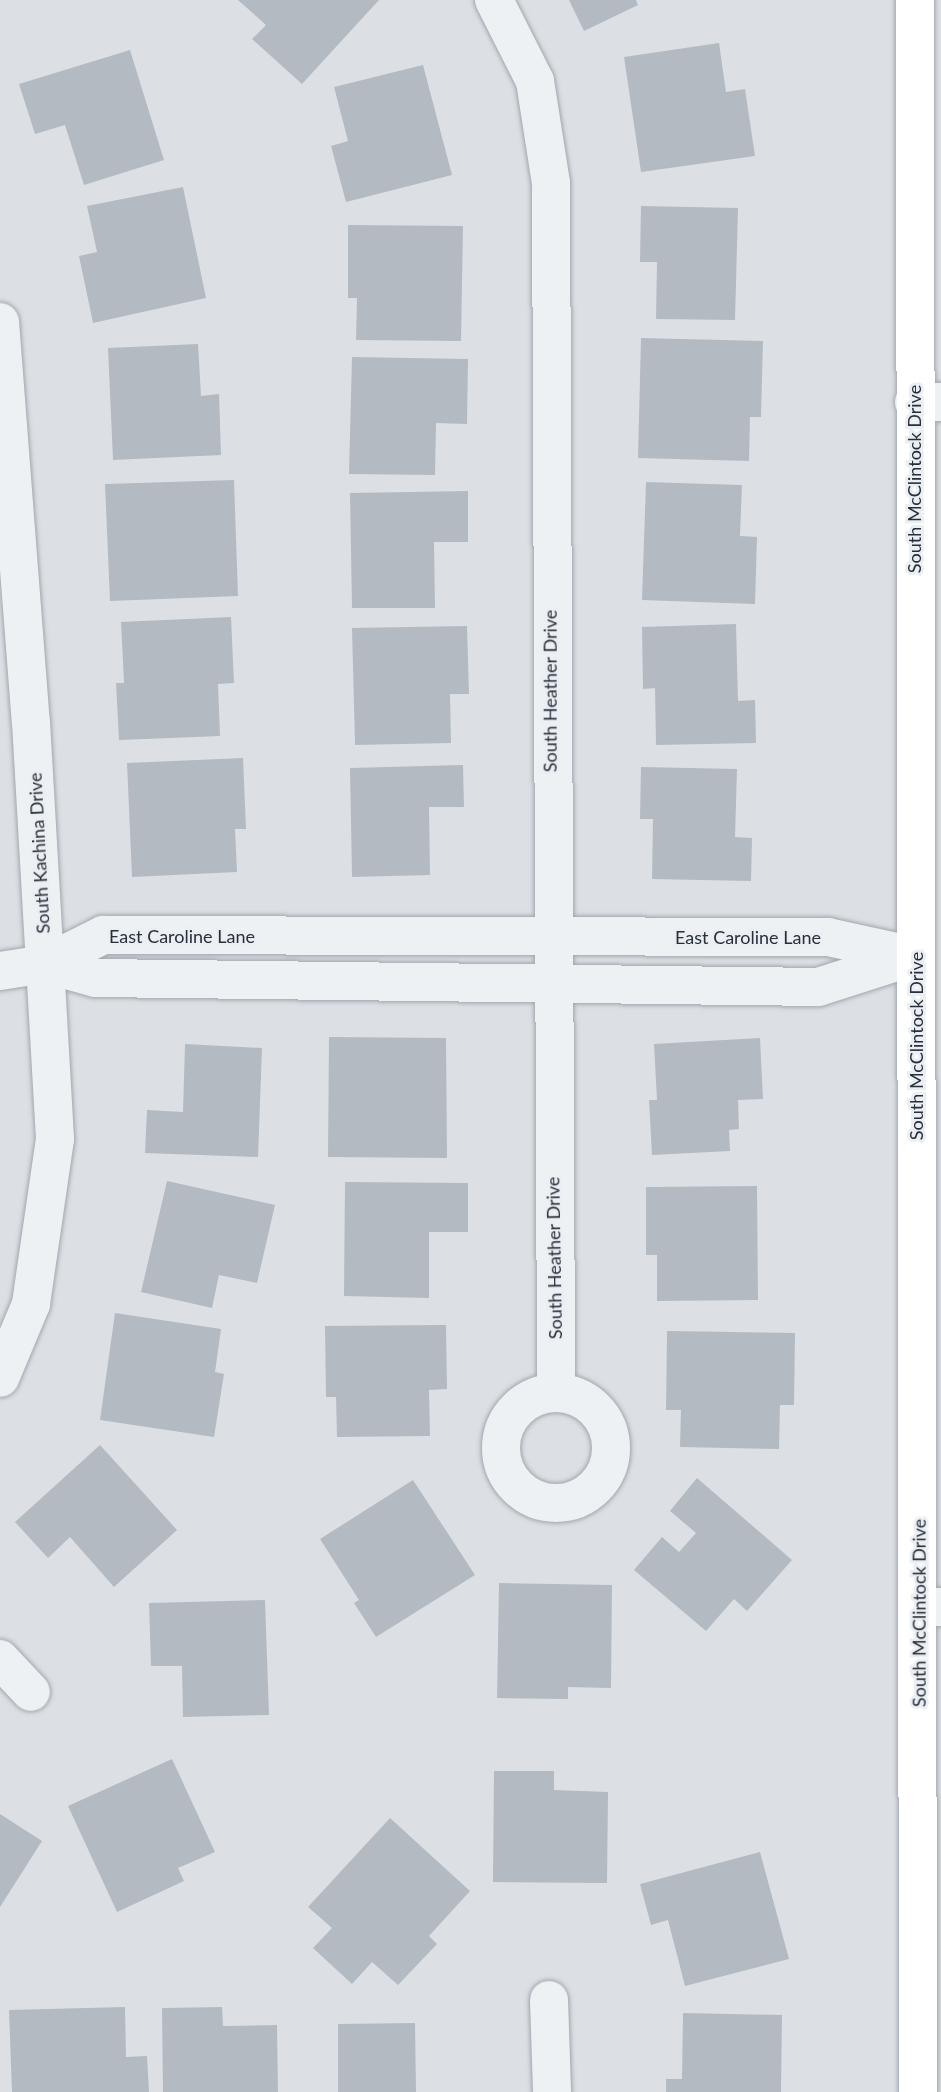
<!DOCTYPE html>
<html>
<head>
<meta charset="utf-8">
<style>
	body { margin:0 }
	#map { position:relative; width:941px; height:2092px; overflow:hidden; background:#dce0e5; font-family:Lato,sans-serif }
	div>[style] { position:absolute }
	.building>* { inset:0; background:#b3bac1 }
	.roads { filter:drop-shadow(0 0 2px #a2a7ae) drop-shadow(0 0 2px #a2a7ae) }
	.minor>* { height:38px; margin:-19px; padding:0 19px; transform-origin:19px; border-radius:19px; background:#eef1f4 }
	.minor>.ring { margin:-19px; padding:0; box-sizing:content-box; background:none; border:38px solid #eef1f4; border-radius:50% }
	.major>* { height:38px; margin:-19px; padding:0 19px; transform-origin:19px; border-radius:19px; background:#fff }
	span { translate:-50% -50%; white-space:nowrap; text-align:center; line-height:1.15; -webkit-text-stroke:6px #ebeff3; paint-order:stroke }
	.street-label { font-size:18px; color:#272f3a }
</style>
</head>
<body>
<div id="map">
	<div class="building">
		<div style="clip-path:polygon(238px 0,379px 0,302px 84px,252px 39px,266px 25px)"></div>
		<div style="clip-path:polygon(569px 0,636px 0,638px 5px,584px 31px)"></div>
		<div style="clip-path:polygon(719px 43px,726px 92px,745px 89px,755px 156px,641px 172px,624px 57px)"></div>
		<div style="clip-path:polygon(130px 50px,164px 160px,84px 185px,65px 125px,35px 134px,19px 84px)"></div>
		<div style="clip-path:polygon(423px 65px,452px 175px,346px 202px,331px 146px,348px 141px,334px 87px)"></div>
		<div style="clip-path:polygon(183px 187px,206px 298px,93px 323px,79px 256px,97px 252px,87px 206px)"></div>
		<div style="clip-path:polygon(641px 206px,738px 208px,735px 320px,656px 319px,657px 262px,640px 262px)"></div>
		<div style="clip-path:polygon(348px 225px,463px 226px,461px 341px,356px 340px,357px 298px,348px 298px)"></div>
		<div style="clip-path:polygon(641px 338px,763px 341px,761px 417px,750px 417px,749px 461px,638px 458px)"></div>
		<div style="clip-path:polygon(198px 344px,201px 396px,219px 394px,221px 455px,113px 460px,108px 348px)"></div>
		<div style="clip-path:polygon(352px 357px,468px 359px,467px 424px,436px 423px,435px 475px,349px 474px)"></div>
		<div style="clip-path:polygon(234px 480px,238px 596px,110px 601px,105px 484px)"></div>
		<div style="clip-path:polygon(646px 482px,742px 485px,740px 536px,757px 537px,755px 604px,642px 600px)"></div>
		<div style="clip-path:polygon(468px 491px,468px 542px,434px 542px,435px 608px,352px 608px,350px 493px)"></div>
		<div style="clip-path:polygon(231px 617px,234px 683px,218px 684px,220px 736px,119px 740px,116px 683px,124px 683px,121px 622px)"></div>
		<div style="clip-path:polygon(736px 624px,738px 701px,755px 700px,756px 743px,656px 745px,655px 688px,643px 689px,642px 627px)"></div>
		<div style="clip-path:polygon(467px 626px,469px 694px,450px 694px,451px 743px,355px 745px,352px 628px)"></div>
		<div style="clip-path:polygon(243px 758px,246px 829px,235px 829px,237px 872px,132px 877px,127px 763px)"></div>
		<div style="clip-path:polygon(463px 765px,464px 807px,429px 807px,430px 875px,352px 877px,350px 768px)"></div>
		<div style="clip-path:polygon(641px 767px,737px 769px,735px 837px,752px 838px,751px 881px,652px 879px,653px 819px,640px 819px)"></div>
		<div style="clip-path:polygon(329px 1037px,446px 1038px,447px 1158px,328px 1157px)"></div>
		<div style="clip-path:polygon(760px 1038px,763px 1099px,738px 1100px,739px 1129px,729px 1130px,730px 1151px,652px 1155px,649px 1100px,657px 1100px,654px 1044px)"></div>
		<div style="clip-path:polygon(185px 1044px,262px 1048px,258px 1157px,145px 1153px,147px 1110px,183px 1112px)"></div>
		<div style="clip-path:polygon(167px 1181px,275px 1205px,257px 1283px,219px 1275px,212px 1308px,141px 1292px)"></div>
		<div style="clip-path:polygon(345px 1182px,468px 1183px,468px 1232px,429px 1232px,429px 1298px,344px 1296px)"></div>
		<div style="clip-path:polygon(757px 1186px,758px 1300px,657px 1301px,657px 1255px,646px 1255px,646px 1187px)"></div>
		<div style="clip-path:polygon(115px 1313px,221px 1329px,215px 1372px,224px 1374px,214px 1437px,100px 1420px)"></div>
		<div style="clip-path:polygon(446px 1325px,447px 1389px,429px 1390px,430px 1436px,337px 1437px,336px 1397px,326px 1397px,325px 1326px)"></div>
		<div style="clip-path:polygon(667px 1331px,795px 1333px,794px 1405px,780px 1405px,779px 1449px,680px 1447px,681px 1410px,666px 1410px)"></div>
		<div style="clip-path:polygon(100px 1445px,177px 1530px,114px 1587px,70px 1537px,48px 1558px,15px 1522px)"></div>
		<div style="clip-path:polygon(697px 1478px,792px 1560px,747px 1611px,734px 1599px,706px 1631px,634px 1570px,662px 1537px,679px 1552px,696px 1533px,670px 1511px)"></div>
		<div style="clip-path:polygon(413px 1480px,475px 1575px,376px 1637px,354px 1603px,359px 1600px,320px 1539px)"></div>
		<div style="clip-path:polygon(499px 1583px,612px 1585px,611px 1688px,568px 1687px,568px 1699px,497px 1698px)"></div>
		<div style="clip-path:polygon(265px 1600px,269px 1715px,183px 1717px,182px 1666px,151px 1666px,149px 1603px)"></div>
		<div style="clip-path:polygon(172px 1759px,215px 1852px,178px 1868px,184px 1881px,117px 1912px,68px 1806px)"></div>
		<div style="clip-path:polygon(494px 1771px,554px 1771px,554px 1790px,608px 1792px,607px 1883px,493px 1882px)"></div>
		<div style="clip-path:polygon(0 1814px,42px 1841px,0 1907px)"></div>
		<div style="clip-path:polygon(390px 1818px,470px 1891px,429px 1936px,437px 1944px,398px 1985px,372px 1962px,352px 1984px,313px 1948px,332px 1928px,308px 1907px)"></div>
		<div style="clip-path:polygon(760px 1852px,789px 1959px,685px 1986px,668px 1920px,651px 1925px,640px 1884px)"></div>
		<div style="clip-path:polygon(125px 2007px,126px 2057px,147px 2056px,149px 2092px,12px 2092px,9px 2010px)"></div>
		<div style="clip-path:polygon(222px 2007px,223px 2026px,277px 2025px,278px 2092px,163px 2092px,162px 2008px)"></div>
		<div style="clip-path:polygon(683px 2013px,782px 2015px,781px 2092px,666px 2092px,666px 2079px,682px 2079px)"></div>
		<div style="clip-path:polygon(415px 2023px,416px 2092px,338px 2092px,338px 2024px)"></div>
	</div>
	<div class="roads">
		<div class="minor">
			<div style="left:494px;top:0;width:91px;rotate:63.2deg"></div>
			<div style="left:535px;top:81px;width:103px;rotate:81.1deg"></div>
			<div style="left:551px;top:183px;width:1210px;rotate:89.76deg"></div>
			<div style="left:0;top:322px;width:401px;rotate:85.6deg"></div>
			<div style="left:31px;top:722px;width:418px;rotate:86.7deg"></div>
			<div style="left:55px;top:1139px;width:167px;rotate:98.3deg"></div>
			<div style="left:31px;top:1304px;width:80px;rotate:112.7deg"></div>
			<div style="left:914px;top:402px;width:27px"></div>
			<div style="left:45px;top:964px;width:53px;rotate:15.4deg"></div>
			<div style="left:96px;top:978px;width:722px;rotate:0.71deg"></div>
			<div style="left:818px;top:987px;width:102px;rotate:-17.7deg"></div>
			<div style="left:0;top:971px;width:46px;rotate:-8.8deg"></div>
			<div style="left:45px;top:964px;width:65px;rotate:-26.6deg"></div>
			<div style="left:103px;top:935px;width:725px;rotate:0.16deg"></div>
			<div style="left:828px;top:937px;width:89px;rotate:12.3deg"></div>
			<div class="ring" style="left:501px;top:1393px;width:72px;height:72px"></div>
			<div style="left:919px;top:1607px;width:22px"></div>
			<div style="left:0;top:1659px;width:45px;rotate:46.8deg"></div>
			<div style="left:549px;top:2000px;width:92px;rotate:88.1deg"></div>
		</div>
		<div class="major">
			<div style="left:915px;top:0;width:2092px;rotate:89.92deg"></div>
		</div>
	</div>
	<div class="street-label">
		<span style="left:914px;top:479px;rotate:-90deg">South McClintock Drive</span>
		<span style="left:550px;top:691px;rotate:-90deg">South Heather Drive</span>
		<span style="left:39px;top:853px;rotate:-93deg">South Kachina Drive</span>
		<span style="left:182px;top:936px">East Caroline Lane</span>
		<span style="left:748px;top:937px">East Caroline Lane</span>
		<span style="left:916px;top:1046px;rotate:-90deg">South McClintock Drive</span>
		<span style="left:554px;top:1258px;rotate:-91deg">South Heather Drive</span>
		<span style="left:919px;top:1613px;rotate:-90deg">South McClintock Drive</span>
	</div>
</div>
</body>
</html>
